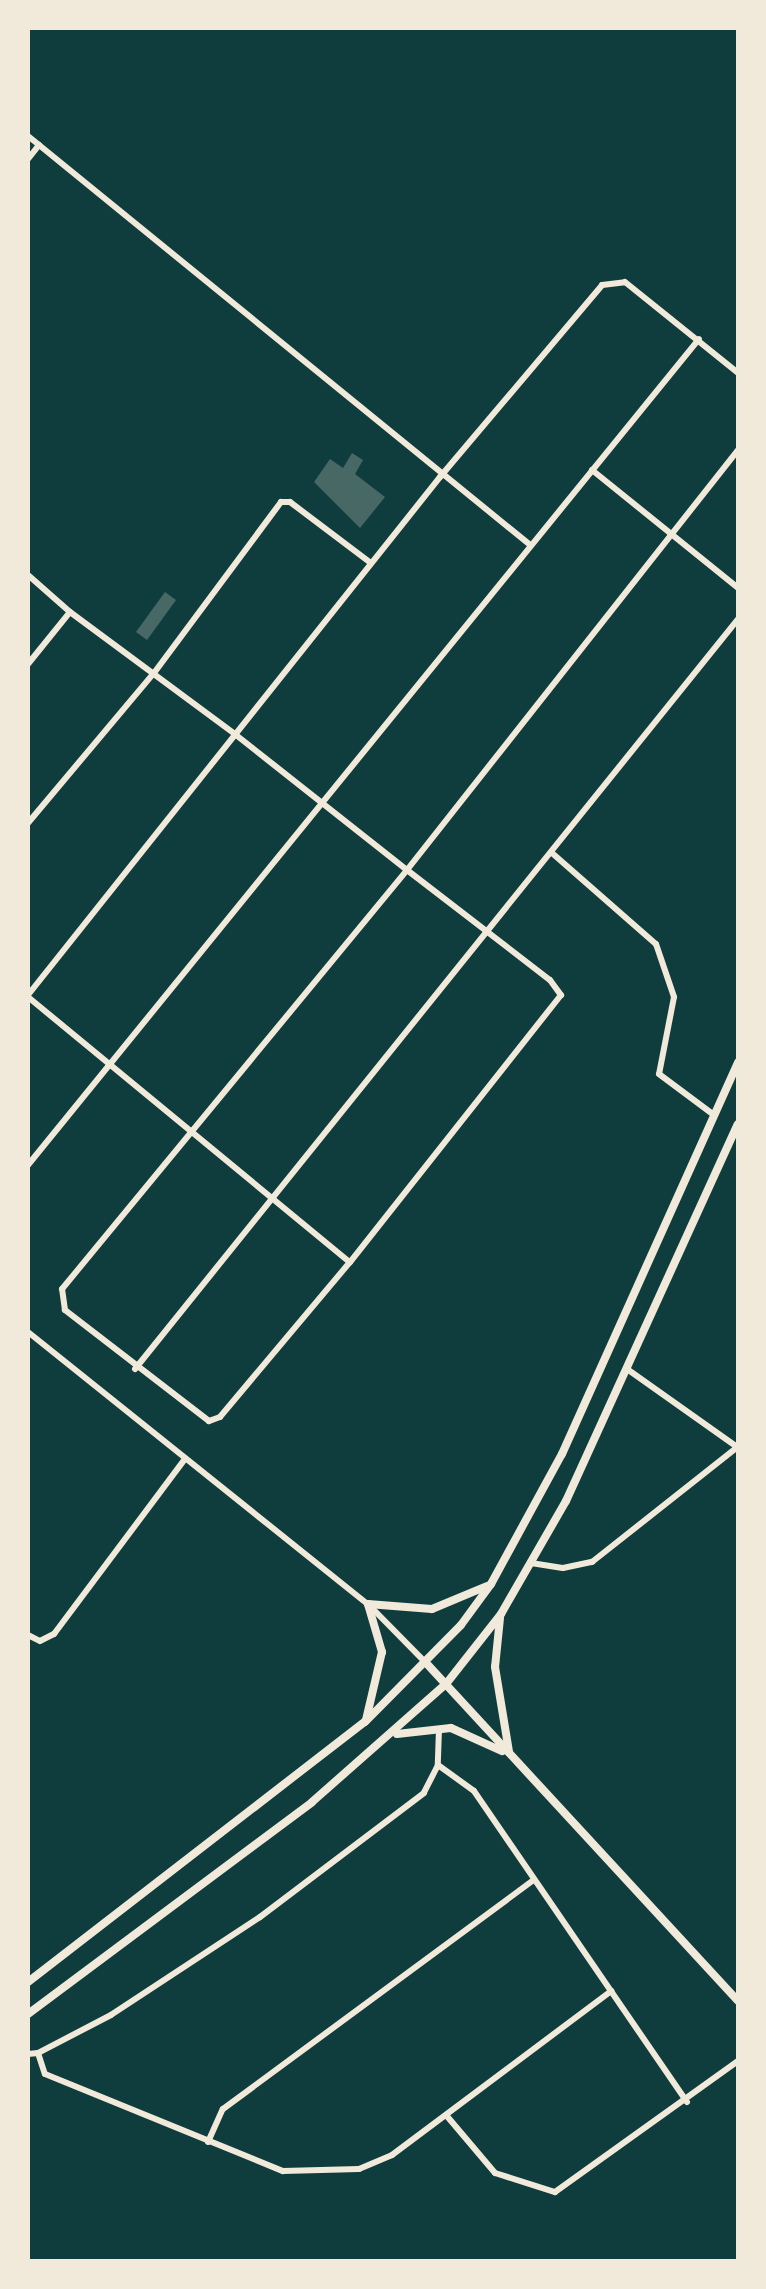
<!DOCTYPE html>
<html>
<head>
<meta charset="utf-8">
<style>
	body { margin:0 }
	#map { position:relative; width:766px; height:2289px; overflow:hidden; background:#0f3d3e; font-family:"Fira Sans",sans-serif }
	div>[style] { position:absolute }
	.building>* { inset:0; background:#486865 }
	.minor>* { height:6px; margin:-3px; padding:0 3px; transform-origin:3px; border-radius:3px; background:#f1e9da }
	.tertiary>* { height:8px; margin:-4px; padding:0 4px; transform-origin:4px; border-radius:4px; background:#f1e9da }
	span { translate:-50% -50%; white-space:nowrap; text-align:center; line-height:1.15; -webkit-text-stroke:8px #f1e9da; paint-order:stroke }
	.frame { position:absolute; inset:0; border:30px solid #f1e9da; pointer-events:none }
</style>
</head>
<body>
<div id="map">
	<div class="building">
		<div style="clip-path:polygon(352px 453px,363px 460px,355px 474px,385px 497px,360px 528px,314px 482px,330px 459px,343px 468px)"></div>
		<div style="clip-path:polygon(165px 592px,176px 600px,147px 640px,136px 632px)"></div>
	</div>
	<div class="minor">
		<div style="left:28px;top:136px;width:646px;rotate:39.16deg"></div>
		<div style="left:28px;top:159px;width:18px;rotate:-52deg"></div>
		<div style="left:592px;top:470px;width:188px;rotate:38.9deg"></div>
		<div style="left:28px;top:575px;width:56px;rotate:41.4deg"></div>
		<div style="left:70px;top:612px;width:207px;rotate:36.5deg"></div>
		<div style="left:236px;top:735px;width:218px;rotate:38.3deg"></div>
		<div style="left:407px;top:870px;width:180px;rotate:37.6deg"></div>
		<div style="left:550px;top:980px;width:19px;rotate:54deg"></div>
		<div style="left:561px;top:995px;width:340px;rotate:128.3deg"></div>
		<div style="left:350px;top:1262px;width:202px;rotate:130deg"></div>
		<div style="left:220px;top:1417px;width:12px;rotate:160deg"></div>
		<div style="left:209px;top:1421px;width:182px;rotate:-142.4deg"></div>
		<div style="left:65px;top:1310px;width:21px;rotate:-98deg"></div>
		<div style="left:62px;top:1289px;width:543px;rotate:-50.53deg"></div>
		<div style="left:407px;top:870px;width:535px;rotate:-51.76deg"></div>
		<div style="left:28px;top:664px;width:67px;rotate:-51.1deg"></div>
		<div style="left:28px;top:823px;width:196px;rotate:-50deg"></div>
		<div style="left:154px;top:673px;width:213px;rotate:-53.4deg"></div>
		<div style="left:281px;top:502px;width:9px"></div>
		<div style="left:290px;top:502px;width:101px;rotate:37deg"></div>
		<div style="left:552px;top:853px;width:138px;rotate:41.2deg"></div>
		<div style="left:656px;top:944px;width:56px;rotate:71.2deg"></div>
		<div style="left:674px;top:997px;width:78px;rotate:101deg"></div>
		<div style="left:659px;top:1074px;width:69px;rotate:36.7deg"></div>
		<div style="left:28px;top:995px;width:662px;rotate:-51.5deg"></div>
		<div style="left:440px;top:477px;width:251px;rotate:-49.8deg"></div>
		<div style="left:602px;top:285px;width:23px;rotate:-7deg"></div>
		<div style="left:625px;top:282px;width:145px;rotate:38.8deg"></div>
		<div style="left:28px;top:997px;width:417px;rotate:39.5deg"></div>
		<div style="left:28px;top:1165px;width:1064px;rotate:-50.91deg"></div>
		<div style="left:28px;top:1332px;width:435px;rotate:38.7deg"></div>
		<div style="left:368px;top:1604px;width:83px;rotate:45.5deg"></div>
		<div style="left:135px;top:1369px;width:962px;rotate:-51.2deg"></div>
		<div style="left:627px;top:1369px;width:135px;rotate:35.3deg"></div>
		<div style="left:531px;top:1563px;width:32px;rotate:9deg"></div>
		<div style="left:563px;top:1568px;width:30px;rotate:-12deg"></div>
		<div style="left:592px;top:1562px;width:182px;rotate:-38.3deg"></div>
		<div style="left:28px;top:1635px;width:13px;rotate:27deg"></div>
		<div style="left:40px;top:1641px;width:16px;rotate:-27deg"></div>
		<div style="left:54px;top:1634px;width:219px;rotate:-53.2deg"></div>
		<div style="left:439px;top:1729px;width:36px;rotate:92deg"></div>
		<div style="left:438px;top:1765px;width:31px;rotate:117deg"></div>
		<div style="left:424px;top:1793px;width:206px;rotate:142.9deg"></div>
		<div style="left:260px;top:1917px;width:178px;rotate:146.7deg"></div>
		<div style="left:111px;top:2015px;width:82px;rotate:152.5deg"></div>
		<div style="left:38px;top:2053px;width:22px;rotate:72deg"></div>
		<div style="left:45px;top:2074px;width:257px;rotate:22.2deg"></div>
		<div style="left:283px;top:2171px;width:76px;rotate:-1.5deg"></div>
		<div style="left:359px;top:2169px;width:36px;rotate:-23deg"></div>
		<div style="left:392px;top:2155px;width:274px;rotate:-36.8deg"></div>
		<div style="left:438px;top:1765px;width:44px;rotate:35.8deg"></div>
		<div style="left:474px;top:1791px;width:377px;rotate:55.6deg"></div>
		<div style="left:28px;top:2054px;width:10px;rotate:-6deg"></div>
		<div style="left:446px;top:2115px;width:76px;rotate:49.8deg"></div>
		<div style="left:495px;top:2173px;width:63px;rotate:17.6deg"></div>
		<div style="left:555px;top:2192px;width:225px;rotate:-35.6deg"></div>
		<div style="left:208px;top:2142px;width:36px;rotate:-66deg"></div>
		<div style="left:223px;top:2109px;width:386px;rotate:-36.4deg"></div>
	</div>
	<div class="tertiary">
		<div style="left:500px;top:1618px;width:49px;rotate:95.8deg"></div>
		<div style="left:495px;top:1667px;width:86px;rotate:80.6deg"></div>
		<div style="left:428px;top:1665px;width:457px;rotate:47.3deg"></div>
		<div style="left:366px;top:1720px;width:70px;rotate:-76.8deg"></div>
		<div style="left:382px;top:1652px;width:50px;rotate:-106.3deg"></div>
		<div style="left:368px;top:1604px;width:64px;rotate:4.5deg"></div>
		<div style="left:432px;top:1609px;width:60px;rotate:-22.7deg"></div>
		<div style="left:397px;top:1734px;width:54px;rotate:-6.3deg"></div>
		<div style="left:451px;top:1728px;width:56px;rotate:24.3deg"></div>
		<div style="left:28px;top:1982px;width:426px;rotate:-37.7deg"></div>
		<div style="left:365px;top:1722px;width:136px;rotate:-45.3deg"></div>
		<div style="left:461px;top:1625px;width:51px;rotate:-53.8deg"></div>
		<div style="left:491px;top:1584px;width:148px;rotate:-61.4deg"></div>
		<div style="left:562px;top:1454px;width:430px;rotate:-65.8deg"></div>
		<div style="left:28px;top:2014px;width:354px;rotate:-36.7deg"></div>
		<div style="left:312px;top:1802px;width:179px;rotate:-41.4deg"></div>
		<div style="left:446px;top:1684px;width:89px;rotate:-51.8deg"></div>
		<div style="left:501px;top:1614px;width:130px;rotate:-60.1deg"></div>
		<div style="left:566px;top:1501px;width:414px;rotate:-65.5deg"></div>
	</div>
	<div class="frame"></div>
</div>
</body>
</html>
